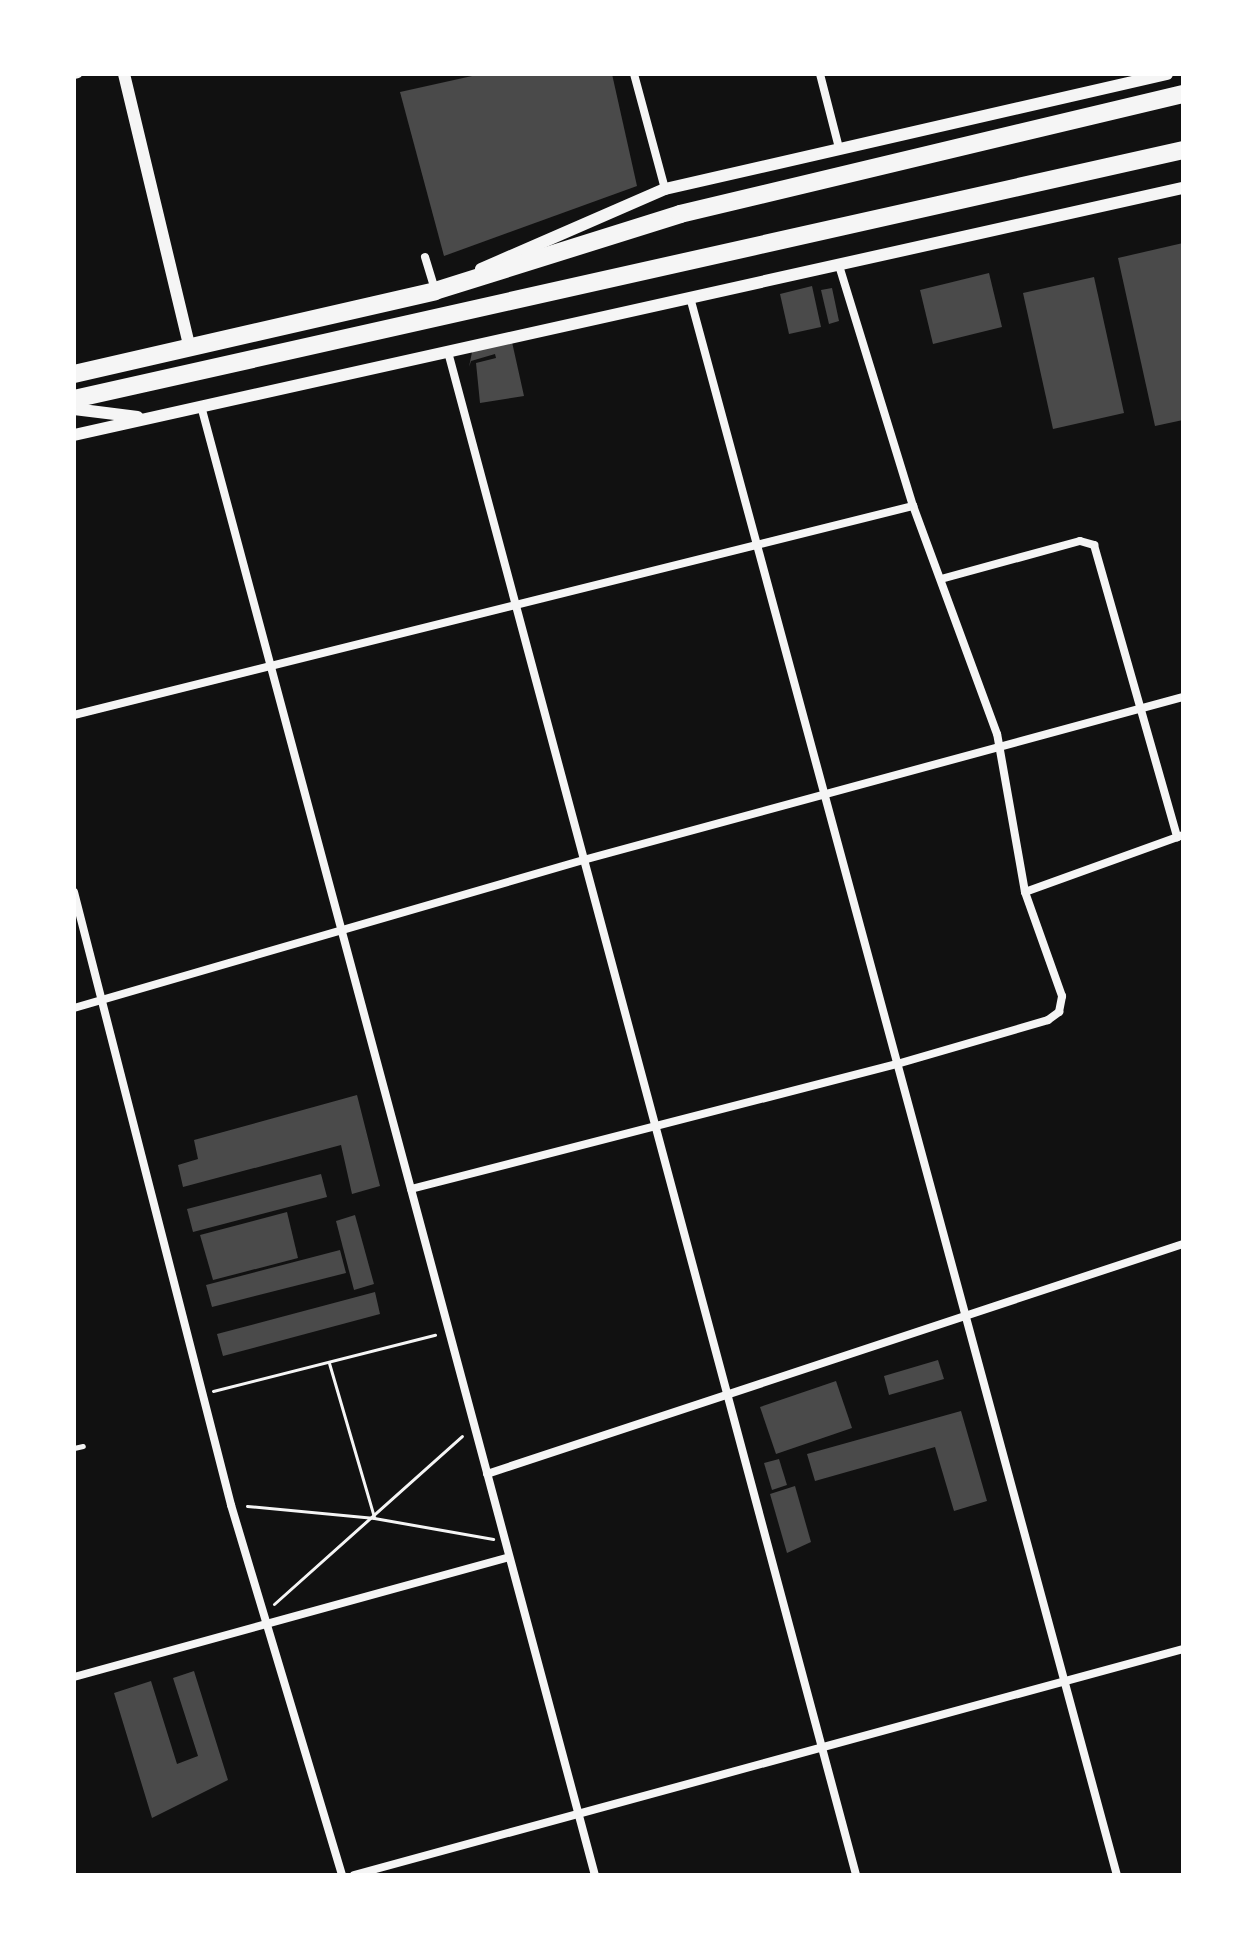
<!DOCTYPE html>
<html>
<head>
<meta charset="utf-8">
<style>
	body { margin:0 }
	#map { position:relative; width:1257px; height:1949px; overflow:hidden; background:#111; font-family:"Noto Sans",sans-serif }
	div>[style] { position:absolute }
	.building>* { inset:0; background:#4a4a4a }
	.path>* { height:3px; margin:-1.5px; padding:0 1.5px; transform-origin:1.5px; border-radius:1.5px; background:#f5f5f5 }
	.service>* { height:5px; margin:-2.5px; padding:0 2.5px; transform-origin:2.5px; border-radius:2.5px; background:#f5f5f5 }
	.minor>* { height:8px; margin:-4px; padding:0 4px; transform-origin:4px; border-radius:4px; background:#f5f5f5 }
	.tertiary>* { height:12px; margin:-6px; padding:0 6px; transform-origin:6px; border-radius:6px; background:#f5f5f5 }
	.trunk>* { height:18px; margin:-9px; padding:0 9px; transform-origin:9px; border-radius:9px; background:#f5f5f5 }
	span { translate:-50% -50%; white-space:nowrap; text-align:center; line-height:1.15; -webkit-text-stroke:7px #fff; paint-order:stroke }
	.frame { position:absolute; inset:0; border:76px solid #fff; pointer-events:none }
</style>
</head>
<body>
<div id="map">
	<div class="building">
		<div style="clip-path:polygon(481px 74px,612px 74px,637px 186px,444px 256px,400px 92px)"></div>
		<div style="clip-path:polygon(1183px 243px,1183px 420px,1155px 426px,1118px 258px)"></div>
		<div style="clip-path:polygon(989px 273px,1002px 327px,933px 344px,920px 290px)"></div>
		<div style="clip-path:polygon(1094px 277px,1124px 413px,1053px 429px,1023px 293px)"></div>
		<div style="clip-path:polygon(812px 286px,821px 327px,789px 334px,780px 294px)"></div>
		<div style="clip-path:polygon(832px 288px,839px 321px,829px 324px,821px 290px)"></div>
		<div style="clip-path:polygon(512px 342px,524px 396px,480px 403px,476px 363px,496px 358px,495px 354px,471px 361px,469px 367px,472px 352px)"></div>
		<div style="clip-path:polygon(357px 1095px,380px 1186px,352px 1194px,341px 1145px,183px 1187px,178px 1165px,198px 1159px,194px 1140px)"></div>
		<div style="clip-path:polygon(321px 1174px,327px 1197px,193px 1232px,187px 1209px)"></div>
		<div style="clip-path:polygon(287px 1212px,298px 1258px,213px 1280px,200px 1235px)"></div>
		<div style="clip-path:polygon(355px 1215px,374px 1284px,354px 1290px,336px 1221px)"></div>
		<div style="clip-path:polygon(340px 1250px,346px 1273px,212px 1307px,206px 1285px)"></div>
		<div style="clip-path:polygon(375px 1292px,380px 1314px,223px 1356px,217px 1334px)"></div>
		<div style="clip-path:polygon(938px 1360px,944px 1379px,889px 1395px,884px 1376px)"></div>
		<div style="clip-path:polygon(836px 1381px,852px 1428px,776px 1454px,760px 1407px)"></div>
		<div style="clip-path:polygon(961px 1411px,987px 1501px,954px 1511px,935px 1447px,815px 1481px,807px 1454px)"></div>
		<div style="clip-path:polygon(779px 1459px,787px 1485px,772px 1490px,764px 1463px)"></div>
		<div style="clip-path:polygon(795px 1486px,811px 1542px,787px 1553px,770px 1494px)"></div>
		<div style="clip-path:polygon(194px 1671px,228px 1780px,152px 1818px,114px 1693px,151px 1681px,177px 1764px,198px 1756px,173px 1678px)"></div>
	</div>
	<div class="path">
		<div style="left:329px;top:1363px;width:160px;rotate:73.7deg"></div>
		<div style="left:213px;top:1391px;width:229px;rotate:-14.2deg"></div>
		<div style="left:247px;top:1506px;width:128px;rotate:5.4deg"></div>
		<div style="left:374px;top:1518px;width:121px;rotate:10deg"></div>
		<div style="left:274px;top:1604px;width:252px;rotate:-41.8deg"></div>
	</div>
	<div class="service">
		<div style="left:74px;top:1448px;width:9px;rotate:-13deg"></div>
	</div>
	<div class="minor">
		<div style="left:634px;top:74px;width:119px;rotate:74.9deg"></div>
		<div style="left:820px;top:74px;width:76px;rotate:75.6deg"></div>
		<div style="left:74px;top:75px;width:4px;rotate:-14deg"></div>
		<div style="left:425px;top:257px;width:34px;rotate:73deg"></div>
		<div style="left:691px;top:301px;width:1631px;rotate:74.86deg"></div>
		<div style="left:448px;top:352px;width:1577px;rotate:75deg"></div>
		<div style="left:201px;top:406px;width:1521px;rotate:74.99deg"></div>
		<div style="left:941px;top:579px;width:144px;rotate:-15.3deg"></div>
		<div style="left:1080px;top:541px;width:15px;rotate:16deg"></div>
		<div style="left:1094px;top:545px;width:304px;rotate:74.1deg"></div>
		<div style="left:74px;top:715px;width:865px;rotate:-13.99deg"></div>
		<div style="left:74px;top:892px;width:633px;rotate:75.63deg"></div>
		<div style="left:231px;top:1505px;width:386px;rotate:73.3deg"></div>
		<div style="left:1025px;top:892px;width:168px;rotate:-19.8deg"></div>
		<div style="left:74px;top:1008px;width:534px;rotate:-16.2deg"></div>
		<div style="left:587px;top:859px;width:618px;rotate:-15.21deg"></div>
		<div style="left:411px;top:1189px;width:502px;rotate:-14.42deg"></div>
		<div style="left:897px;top:1064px;width:157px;rotate:-16.2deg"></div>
		<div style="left:1048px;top:1020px;width:14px;rotate:-36deg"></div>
		<div style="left:1059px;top:1012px;width:16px;rotate:-79deg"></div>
		<div style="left:1062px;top:996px;width:110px;rotate:-109.6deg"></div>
		<div style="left:1025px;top:892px;width:160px;rotate:-100deg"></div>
		<div style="left:997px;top:734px;width:243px;rotate:-110.2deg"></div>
		<div style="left:913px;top:506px;width:251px;rotate:-107.1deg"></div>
		<div style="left:487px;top:1474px;width:733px;rotate:-18.29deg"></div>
		<div style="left:74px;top:1677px;width:451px;rotate:-15.4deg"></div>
		<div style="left:354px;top:1875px;width:859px;rotate:-15.25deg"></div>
	</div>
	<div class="tertiary">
		<div style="left:124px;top:74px;width:283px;rotate:76.5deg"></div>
		<div style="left:481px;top:269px;width:201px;rotate:-23.5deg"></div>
		<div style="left:665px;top:189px;width:515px;rotate:-12.9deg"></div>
		<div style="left:74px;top:409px;width:64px;rotate:7.1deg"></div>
		<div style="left:74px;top:435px;width:1136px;rotate:-12.56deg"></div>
	</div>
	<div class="trunk">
		<div style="left:74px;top:374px;width:370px;rotate:-12.9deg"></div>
		<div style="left:435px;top:291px;width:257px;rotate:-17.4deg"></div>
		<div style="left:680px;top:214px;width:517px;rotate:-13.42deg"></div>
		<div style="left:74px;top:399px;width:1137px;rotate:-12.65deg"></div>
	</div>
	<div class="frame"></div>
</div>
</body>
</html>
